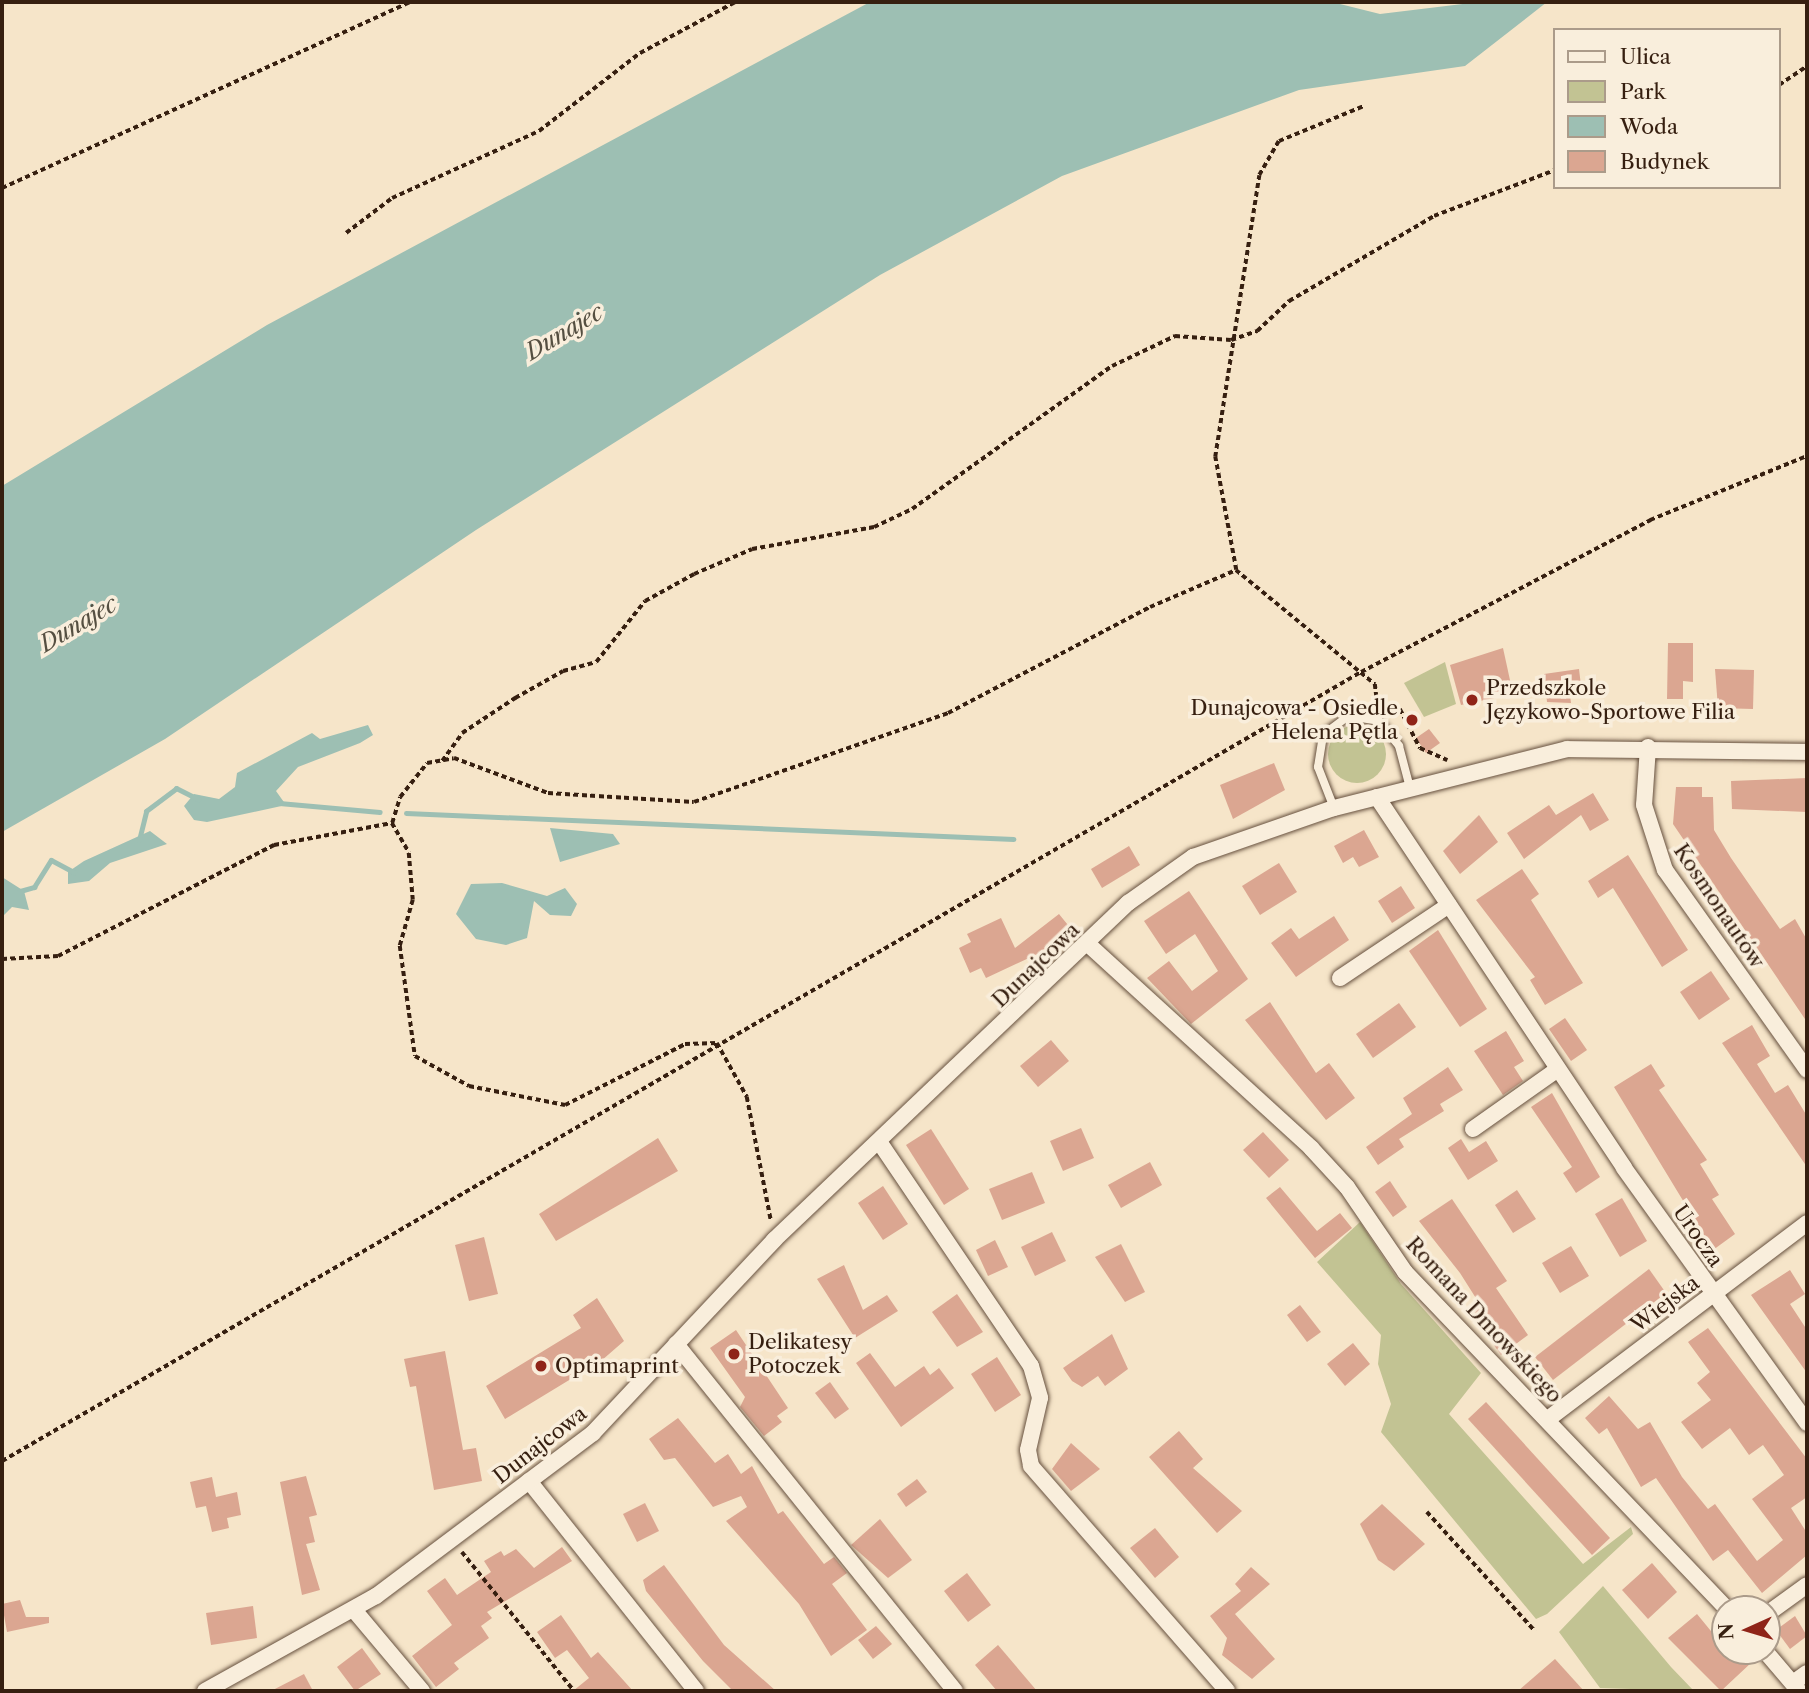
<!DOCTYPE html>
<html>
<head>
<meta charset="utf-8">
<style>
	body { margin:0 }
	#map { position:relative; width:1809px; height:1693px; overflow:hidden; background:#f6e5c9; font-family:"Libre Caslon Text",serif }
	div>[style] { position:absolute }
	.green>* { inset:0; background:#c2c393 }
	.round { border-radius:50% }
	.water>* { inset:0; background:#9dbfb3 }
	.stream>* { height:5px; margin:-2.5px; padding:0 2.5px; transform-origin:2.5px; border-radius:2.5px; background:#9dbfb3 }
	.building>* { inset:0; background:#dba691 }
	.path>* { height:3.5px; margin-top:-1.75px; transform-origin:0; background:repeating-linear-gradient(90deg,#361f10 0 5px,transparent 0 8.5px) }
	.roads { filter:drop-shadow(0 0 2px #66503e) drop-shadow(0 0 2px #66503e) }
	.service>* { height:8px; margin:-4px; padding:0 4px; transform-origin:4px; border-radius:4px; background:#f9eedc }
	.minor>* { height:16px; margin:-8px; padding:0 8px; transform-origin:8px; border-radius:8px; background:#f9eedc }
	.dots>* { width:19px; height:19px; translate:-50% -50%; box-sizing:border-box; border:4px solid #f9eedc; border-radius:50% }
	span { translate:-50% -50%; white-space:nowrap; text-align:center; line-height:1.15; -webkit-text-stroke:7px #f9eedc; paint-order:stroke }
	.poi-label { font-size:21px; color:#361f10 }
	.left { translate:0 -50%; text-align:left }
	.right { translate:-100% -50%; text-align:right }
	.street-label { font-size:21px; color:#361f10 }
	.water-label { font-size:23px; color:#554f41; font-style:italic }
	.frame { position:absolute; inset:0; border:4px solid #361f10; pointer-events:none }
	.legend { position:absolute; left:1553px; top:28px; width:228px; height:161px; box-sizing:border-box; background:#f9eedc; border:2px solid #ab9b8a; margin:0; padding:9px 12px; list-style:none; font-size:21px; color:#361f10 }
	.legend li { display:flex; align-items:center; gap:14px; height:35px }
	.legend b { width:35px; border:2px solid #ab9b8a }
	.north { position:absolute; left:1711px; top:1595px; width:70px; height:70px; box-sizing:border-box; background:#f9eedc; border:2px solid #ab9b8a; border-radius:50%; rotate:266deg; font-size:19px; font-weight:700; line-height:28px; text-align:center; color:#361f10 }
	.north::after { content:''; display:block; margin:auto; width:24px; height:32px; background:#8f2418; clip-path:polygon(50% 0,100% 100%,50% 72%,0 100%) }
</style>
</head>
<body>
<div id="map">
	<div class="green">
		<div style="clip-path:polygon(1445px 662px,1456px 704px,1424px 717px,1404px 683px)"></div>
		<div class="round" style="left:1328px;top:725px;width:58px;height:58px"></div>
		<div style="clip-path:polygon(1360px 1222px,1401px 1284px,1481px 1373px,1449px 1414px,1583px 1564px,1631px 1527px,1633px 1534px,1547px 1614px,1536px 1619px,1381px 1432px,1391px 1404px,1378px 1364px,1381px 1335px,1317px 1262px)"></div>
		<div style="clip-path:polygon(1603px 1586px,1671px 1667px,1694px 1691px,1600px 1688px,1559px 1632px)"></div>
	</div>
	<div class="water">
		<div style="clip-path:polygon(870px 2px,1332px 2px,1380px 14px,1479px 2px,1547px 2px,1465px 66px,1299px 90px,1062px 176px,880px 275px,476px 530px,165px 739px,2px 832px,2px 486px,267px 325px)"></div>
		<div style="clip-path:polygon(368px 725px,373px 735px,360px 743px,298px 767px,276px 791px,286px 805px,207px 822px,194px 820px,184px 806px,194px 794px,219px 799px,235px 787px,237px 773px,312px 733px,320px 739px)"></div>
		<div style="clip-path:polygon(550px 828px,613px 834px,620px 844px,560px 862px)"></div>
		<div style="clip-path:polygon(150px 831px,167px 844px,110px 863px,89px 881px,68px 884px,68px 872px,84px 861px)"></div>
		<div style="clip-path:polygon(2px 877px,24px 891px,29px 910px,12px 907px,2px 917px)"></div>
		<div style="clip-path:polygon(502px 883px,547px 896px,565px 888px,577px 904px,571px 916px,550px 915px,534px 901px,527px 938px,506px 945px,476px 939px,456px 914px,471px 884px)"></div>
	</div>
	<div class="stream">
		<div style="left:279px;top:803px;width:101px;rotate:5.1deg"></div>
		<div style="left:406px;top:813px;width:608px;rotate:2.45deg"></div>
		<div style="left:139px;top:840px;width:30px;rotate:-76deg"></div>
		<div style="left:146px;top:811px;width:38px;rotate:-37deg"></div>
		<div style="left:176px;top:788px;width:25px;rotate:27deg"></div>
		<div style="left:20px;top:891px;width:15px;rotate:-16deg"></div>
		<div style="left:34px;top:887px;width:32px;rotate:-58deg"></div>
		<div style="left:51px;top:860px;width:26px;rotate:28deg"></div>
	</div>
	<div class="building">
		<div style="clip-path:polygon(1668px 643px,1693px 643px,1693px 682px,1683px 681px,1683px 699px,1667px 699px)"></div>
		<div style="clip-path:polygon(1503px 648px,1513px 694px,1461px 705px,1450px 665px)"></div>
		<div style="clip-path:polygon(1579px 669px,1582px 694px,1570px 695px,1571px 703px,1547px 702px,1544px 674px)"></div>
		<div style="clip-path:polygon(1715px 669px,1754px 670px,1753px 709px,1718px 708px)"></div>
		<div style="clip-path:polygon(1429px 729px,1440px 743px,1426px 753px,1416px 738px)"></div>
		<div style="clip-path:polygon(1274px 763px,1285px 790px,1233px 819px,1220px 785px)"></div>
		<div style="clip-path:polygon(1807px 778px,1807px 812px,1732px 809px,1731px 781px)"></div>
		<div style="clip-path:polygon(1676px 787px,1702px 787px,1702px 797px,1713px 797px,1714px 830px,1731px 858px,1780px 929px,1795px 919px,1807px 940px,1807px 1022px,1673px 824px)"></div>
		<div style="clip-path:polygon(1593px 793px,1609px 820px,1590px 831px,1581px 815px,1524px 859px,1507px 833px,1549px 805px,1556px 815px)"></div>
		<div style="clip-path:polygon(1479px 815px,1498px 842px,1460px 874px,1443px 851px)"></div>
		<div style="clip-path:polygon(1364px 830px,1379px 857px,1359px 867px,1353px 857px,1343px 863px,1334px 846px)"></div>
		<div style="clip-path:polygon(1129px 846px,1140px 865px,1102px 888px,1091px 869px)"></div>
		<div style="clip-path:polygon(1628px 855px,1688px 950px,1662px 967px,1613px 888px,1598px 898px,1588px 881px)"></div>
		<div style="clip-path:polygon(1279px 863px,1297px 892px,1260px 915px,1242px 886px)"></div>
		<div style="clip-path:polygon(1522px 869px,1539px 894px,1531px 900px,1583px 983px,1545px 1005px,1530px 980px,1535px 977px,1476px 900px)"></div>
		<div style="clip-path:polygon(1401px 886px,1415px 908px,1392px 923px,1378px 901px)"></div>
		<div style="clip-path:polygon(1189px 891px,1248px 979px,1191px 1024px,1147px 978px,1169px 961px,1192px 991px,1218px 971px,1195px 934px,1166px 954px,1144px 921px)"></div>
		<div style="clip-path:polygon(1059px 914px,1076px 935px,1048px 956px,1044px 951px,986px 978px,981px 968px,970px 973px,959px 948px,971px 942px,967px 934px,1001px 918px,1015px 948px)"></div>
		<div style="clip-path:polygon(1334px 916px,1349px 940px,1296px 977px,1271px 943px,1291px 928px,1299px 939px)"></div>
		<div style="clip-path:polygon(1438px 930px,1487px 1009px,1460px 1027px,1409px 951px)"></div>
		<div style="clip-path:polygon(1711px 971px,1730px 999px,1699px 1020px,1680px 992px)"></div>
		<div style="clip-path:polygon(1270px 1002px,1316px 1073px,1329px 1063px,1355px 1098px,1326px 1120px,1245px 1020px)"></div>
		<div style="clip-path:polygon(1399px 1003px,1416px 1027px,1373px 1058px,1356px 1034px)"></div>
		<div style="clip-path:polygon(1565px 1018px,1587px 1050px,1571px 1061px,1549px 1029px)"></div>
		<div style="clip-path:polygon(1752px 1025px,1770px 1056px,1757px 1064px,1775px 1093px,1788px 1085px,1807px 1116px,1807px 1167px,1722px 1043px)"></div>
		<div style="clip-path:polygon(1506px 1031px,1524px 1061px,1514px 1067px,1523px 1081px,1503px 1095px,1474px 1051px)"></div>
		<div style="clip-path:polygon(1051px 1040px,1069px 1061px,1038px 1087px,1020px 1066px)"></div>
		<div style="clip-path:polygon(1651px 1064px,1665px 1086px,1659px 1090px,1707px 1160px,1700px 1164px,1719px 1195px,1712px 1199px,1735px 1234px,1713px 1250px,1614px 1087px)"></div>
		<div style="clip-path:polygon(1448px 1067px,1463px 1090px,1440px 1104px,1444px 1111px,1399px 1139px,1404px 1147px,1378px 1165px,1366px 1147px,1412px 1114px,1403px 1098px)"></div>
		<div style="clip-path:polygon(1552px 1093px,1600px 1177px,1576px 1193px,1563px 1173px,1572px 1167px,1531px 1107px)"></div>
		<div style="clip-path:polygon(1081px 1128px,1094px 1158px,1063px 1171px,1050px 1141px)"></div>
		<div style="clip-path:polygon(931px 1129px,969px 1189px,944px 1205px,906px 1145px)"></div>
		<div style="clip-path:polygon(1263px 1132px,1289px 1160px,1269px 1178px,1243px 1150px)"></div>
		<div style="clip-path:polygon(658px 1138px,678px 1171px,556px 1241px,539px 1214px)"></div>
		<div style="clip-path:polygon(1461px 1139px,1469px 1152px,1486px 1141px,1498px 1161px,1468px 1180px,1448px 1148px)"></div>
		<div style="clip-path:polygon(1150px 1162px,1162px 1185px,1121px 1208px,1108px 1185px)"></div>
		<div style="clip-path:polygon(1032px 1172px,1045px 1203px,1002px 1220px,989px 1189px)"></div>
		<div style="clip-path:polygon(1390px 1181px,1407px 1207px,1393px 1217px,1375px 1192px)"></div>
		<div style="clip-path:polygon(883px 1186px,908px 1224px,883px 1240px,858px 1203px)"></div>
		<div style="clip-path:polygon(1280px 1187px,1317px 1231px,1340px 1213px,1352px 1228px,1315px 1258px,1266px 1198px)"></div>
		<div style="clip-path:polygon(1517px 1190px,1536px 1219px,1513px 1233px,1495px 1205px)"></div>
		<div style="clip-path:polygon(1622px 1198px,1647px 1241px,1620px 1257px,1595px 1214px)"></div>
		<div style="clip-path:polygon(1452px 1199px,1507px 1281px,1496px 1288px,1528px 1335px,1501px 1355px,1469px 1310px,1479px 1303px,1460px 1273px,1419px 1221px)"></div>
		<div style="clip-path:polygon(1052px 1232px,1066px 1261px,1035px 1276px,1021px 1247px)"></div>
		<div style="clip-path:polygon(484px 1237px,498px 1294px,469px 1301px,455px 1245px)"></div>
		<div style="clip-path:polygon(995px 1240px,1008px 1267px,988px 1276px,976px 1250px)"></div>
		<div style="clip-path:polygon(1121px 1244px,1145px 1292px,1125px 1302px,1095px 1257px)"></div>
		<div style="clip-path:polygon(1571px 1246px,1589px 1276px,1560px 1293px,1542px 1263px)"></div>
		<div style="clip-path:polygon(844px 1265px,863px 1310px,887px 1295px,898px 1311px,855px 1338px,817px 1279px)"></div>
		<div style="clip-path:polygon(1649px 1269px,1666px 1293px,1553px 1380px,1535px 1357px)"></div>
		<div style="clip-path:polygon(1790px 1270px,1805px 1294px,1790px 1304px,1807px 1330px,1807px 1373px,1751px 1295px)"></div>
		<div style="clip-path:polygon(957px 1294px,983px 1332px,957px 1347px,932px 1312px)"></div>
		<div style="clip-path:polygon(597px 1298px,624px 1341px,601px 1361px,577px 1360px,584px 1371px,505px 1419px,486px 1386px,581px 1328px,573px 1315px)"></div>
		<div style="clip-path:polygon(1300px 1305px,1321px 1332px,1307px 1342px,1287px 1315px)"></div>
		<div style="clip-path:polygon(1708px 1328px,1807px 1459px,1807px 1497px,1791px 1508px,1807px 1533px,1807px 1555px,1762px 1593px,1728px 1550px,1713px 1561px,1656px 1478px,1641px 1487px,1607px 1428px,1599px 1434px,1585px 1418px,1609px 1396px,1638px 1429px,1650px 1422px,1682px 1477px,1708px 1509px,1715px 1504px,1757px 1561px,1783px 1540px,1752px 1499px,1784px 1475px,1763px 1445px,1749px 1455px,1730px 1428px,1702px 1449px,1681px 1422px,1711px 1400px,1697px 1383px,1710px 1372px,1688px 1342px)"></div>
		<div style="clip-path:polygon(736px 1330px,788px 1408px,777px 1416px,782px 1422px,764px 1436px,740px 1407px,745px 1397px,710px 1348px)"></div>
		<div style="clip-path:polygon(1112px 1334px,1128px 1369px,1105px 1386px,1098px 1376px,1082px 1387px,1072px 1381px,1063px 1368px)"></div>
		<div style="clip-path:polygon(1353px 1343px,1370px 1364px,1345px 1386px,1327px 1364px)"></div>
		<div style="clip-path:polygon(445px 1351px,463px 1450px,476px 1448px,482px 1481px,434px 1490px,416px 1386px,410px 1387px,404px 1359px)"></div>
		<div style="clip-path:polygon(870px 1353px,895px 1387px,924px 1366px,930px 1375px,939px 1368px,954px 1388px,901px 1427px,856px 1363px)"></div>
		<div style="clip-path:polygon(997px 1357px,1021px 1395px,995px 1412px,971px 1374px)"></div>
		<div style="clip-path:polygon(830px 1382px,849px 1409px,835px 1419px,815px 1393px)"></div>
		<div style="clip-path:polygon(1486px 1402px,1610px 1538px,1592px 1555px,1468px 1419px)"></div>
		<div style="clip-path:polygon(678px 1418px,715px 1463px,728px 1454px,741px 1474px,752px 1466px,778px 1514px,783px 1511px,824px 1564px,834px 1557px,847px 1573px,832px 1584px,867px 1630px,831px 1656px,799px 1604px,726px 1521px,747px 1507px,741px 1496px,713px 1507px,675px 1458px,664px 1460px,649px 1439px)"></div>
		<div style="clip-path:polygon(1179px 1431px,1203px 1459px,1193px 1468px,1242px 1511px,1217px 1533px,1149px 1457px)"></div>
		<div style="clip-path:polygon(1071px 1443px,1100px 1469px,1071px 1491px,1052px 1469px)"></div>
		<div style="clip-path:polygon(306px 1476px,317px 1515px,309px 1517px,315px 1542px,306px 1544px,320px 1590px,302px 1595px,280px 1482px)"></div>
		<div style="clip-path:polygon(212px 1477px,216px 1497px,237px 1492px,241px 1515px,227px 1518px,229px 1528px,212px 1532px,206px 1506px,196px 1508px,190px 1482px)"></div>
		<div style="clip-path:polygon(917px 1479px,927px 1492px,906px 1507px,897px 1494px)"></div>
		<div style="clip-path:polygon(645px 1503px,659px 1531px,637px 1542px,623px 1514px)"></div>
		<div style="clip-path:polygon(1382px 1504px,1425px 1544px,1394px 1571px,1378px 1560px,1360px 1524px)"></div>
		<div style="clip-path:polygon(880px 1519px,912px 1560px,888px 1578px,851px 1545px)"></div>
		<div style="clip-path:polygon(1155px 1528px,1179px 1557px,1155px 1578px,1130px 1548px)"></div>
		<div style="clip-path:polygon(562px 1547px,572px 1561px,487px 1612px,492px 1618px,481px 1626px,489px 1638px,454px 1663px,459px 1669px,436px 1687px,412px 1656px,452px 1625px,427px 1591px,445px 1578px,457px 1595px,491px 1572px,484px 1561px,501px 1551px,504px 1556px,516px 1549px,534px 1568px)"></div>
		<div style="clip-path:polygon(1652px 1563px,1677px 1592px,1648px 1619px,1622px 1590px)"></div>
		<div style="clip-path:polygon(664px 1565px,724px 1645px,776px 1691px,733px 1691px,703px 1661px,646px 1591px,643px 1580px)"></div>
		<div style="clip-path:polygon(1251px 1567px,1270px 1584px,1235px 1614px,1275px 1659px,1252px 1679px,1222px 1655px,1227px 1638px,1210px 1616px,1241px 1591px,1235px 1584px)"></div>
		<div style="clip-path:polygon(967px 1573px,991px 1605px,968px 1622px,944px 1591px)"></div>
		<div style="clip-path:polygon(20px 1600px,26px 1617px,49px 1617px,49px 1623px,7px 1632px,2px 1604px)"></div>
		<div style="clip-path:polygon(253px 1606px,257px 1638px,211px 1645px,206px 1613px)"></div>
		<div style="clip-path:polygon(1697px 1614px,1733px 1658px,1742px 1651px,1752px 1662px,1721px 1691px,1668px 1638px)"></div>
		<div style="clip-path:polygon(561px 1615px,591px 1658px,598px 1652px,633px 1691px,573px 1691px,589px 1678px,567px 1650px,555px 1658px,537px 1632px)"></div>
		<div style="clip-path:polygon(1795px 1616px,1807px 1636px,1790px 1649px,1776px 1630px)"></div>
		<div style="clip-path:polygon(876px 1626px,892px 1644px,873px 1659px,858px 1640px)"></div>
		<div style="clip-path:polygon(998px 1645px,1037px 1691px,997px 1691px,975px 1665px)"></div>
		<div style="clip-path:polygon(362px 1648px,381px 1674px,355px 1691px,337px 1667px)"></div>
		<div style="clip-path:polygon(1555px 1659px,1584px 1691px,1518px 1691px)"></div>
		<div style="clip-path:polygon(304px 1674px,313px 1691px,271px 1691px)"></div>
	</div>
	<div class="path">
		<div style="left:1779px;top:85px;width:34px;rotate:-34deg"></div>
		<div style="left:2px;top:188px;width:449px;rotate:-24.5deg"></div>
		<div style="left:346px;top:233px;width:58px;rotate:-37.3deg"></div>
		<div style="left:392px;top:198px;width:162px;rotate:-24.5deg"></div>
		<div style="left:539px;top:131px;width:128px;rotate:-37.7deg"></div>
		<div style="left:640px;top:53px;width:108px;rotate:-28.2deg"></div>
		<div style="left:1236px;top:570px;width:115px;rotate:-100.5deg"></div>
		<div style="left:1215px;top:457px;width:285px;rotate:-81.1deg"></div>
		<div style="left:1259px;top:175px;width:39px;rotate:-60deg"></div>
		<div style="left:1279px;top:141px;width:92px;rotate:-22.4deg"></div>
		<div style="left:1400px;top:709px;width:44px;rotate:62.9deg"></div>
		<div style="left:1420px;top:748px;width:30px;rotate:24deg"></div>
		<div style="left:442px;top:761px;width:34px;rotate:-54deg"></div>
		<div style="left:462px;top:733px;width:64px;rotate:-33.4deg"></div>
		<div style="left:515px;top:698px;width:55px;rotate:-29.4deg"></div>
		<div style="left:563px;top:671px;width:34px;rotate:-15deg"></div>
		<div style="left:596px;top:662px;width:78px;rotate:-51.2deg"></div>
		<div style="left:645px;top:601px;width:56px;rotate:-28.9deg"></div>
		<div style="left:694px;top:574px;width:63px;rotate:-23.3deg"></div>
		<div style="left:752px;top:549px;width:124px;rotate:-10.2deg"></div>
		<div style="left:874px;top:527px;width:42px;rotate:-25.3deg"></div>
		<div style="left:912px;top:509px;width:246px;rotate:-35.6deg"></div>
		<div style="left:1112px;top:366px;width:70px;rotate:-25.5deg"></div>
		<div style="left:1175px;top:336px;width:56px;rotate:4.1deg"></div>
		<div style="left:1231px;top:340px;width:28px;rotate:-19deg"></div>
		<div style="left:1257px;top:331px;width:44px;rotate:-43.2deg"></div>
		<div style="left:1289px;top:301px;width:168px;rotate:-30.4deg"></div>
		<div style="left:1434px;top:216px;width:129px;rotate:-20.8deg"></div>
		<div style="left:392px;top:823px;width:27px;rotate:-73deg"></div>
		<div style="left:400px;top:797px;width:43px;rotate:-51.5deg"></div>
		<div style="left:427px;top:763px;width:27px;rotate:-10deg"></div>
		<div style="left:454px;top:758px;width:100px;rotate:20.4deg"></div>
		<div style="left:548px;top:793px;width:146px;rotate:3.5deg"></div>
		<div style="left:694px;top:802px;width:269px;rotate:-19.3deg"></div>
		<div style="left:948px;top:713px;width:228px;rotate:-27.7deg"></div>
		<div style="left:1150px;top:607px;width:94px;rotate:-23.3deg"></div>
		<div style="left:1236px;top:570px;width:180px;rotate:39.4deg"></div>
		<div style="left:1375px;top:684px;width:23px;rotate:83deg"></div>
		<div style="left:2px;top:959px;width:56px;rotate:-3.1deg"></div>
		<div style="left:58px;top:956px;width:243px;rotate:-27.2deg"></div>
		<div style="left:274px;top:845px;width:120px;rotate:-10.6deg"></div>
		<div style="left:392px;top:823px;width:34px;rotate:60deg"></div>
		<div style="left:409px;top:853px;width:47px;rotate:85.1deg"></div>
		<div style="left:413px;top:900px;width:48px;rotate:105.8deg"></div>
		<div style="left:400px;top:946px;width:111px;rotate:82.2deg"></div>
		<div style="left:415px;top:1056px;width:62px;rotate:29.1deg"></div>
		<div style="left:469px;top:1086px;width:98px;rotate:11.2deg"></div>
		<div style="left:565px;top:1105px;width:135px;rotate:-26.9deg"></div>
		<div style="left:685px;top:1044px;width:32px;rotate:-2deg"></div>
		<div style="left:717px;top:1043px;width:62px;rotate:60.9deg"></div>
		<div style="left:747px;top:1097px;width:125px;rotate:79deg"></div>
		<div style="left:2px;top:1461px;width:1571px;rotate:-30.14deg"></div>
		<div style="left:1361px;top:672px;width:327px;rotate:-27.7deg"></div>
		<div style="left:1650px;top:520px;width:170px;rotate:-22.2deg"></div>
		<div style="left:1427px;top:1512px;width:161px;rotate:47.8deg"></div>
		<div style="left:462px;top:1552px;width:179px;rotate:51.1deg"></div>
	</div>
	<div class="roads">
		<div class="service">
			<div style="left:1334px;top:808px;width:44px;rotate:-111.3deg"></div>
			<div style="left:1318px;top:767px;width:32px;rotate:-81deg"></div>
			<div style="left:1323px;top:735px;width:31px;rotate:-37deg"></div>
			<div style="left:1348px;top:716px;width:31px;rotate:9deg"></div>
			<div style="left:1379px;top:721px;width:32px;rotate:51deg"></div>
			<div style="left:1399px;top:746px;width:43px;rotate:75.3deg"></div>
		</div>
		<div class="minor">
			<div style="left:1648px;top:747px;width:58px;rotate:93.9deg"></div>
			<div style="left:1644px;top:805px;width:68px;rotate:72.1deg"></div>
			<div style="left:1665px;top:870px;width:245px;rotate:54.6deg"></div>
			<div style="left:1377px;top:797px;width:446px;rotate:56.3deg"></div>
			<div style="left:1624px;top:1168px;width:314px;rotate:54.3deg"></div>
			<div style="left:1089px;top:945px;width:301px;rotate:42.4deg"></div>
			<div style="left:1311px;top:1148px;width:53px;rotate:47.3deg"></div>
			<div style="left:1347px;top:1187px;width:103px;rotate:55.7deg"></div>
			<div style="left:1405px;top:1272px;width:466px;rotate:46.3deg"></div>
			<div style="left:1340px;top:978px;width:131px;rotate:-33.8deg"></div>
			<div style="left:1473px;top:1129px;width:104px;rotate:-35.2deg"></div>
			<div style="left:880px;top:1143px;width:269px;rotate:55.9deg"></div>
			<div style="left:1031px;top:1366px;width:33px;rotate:74deg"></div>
			<div style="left:1040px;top:1398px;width:53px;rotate:103deg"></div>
			<div style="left:1028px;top:1450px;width:16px;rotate:79deg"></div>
			<div style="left:1031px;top:1466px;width:298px;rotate:48.9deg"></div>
			<div style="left:676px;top:1344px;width:445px;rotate:51.2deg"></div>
			<div style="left:1548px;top:1419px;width:325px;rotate:-37.1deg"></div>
			<div style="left:529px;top:1481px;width:268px;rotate:51.5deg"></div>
			<div style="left:354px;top:1610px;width:106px;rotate:50deg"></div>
			<div style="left:1767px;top:1614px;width:49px;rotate:-35.9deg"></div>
			<div style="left:1765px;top:1651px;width:52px;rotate:49.6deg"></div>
			<div style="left:1793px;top:1683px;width:17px;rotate:-36deg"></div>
			<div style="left:205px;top:1691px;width:196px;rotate:-29.1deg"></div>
			<div style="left:376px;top:1596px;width:271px;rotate:-36.9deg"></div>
			<div style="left:593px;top:1433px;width:265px;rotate:-46.8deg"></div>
			<div style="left:774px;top:1240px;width:489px;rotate:-43.6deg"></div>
			<div style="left:1128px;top:903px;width:80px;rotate:-35.3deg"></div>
			<div style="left:1193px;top:857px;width:149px;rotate:-19.2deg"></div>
			<div style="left:1334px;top:808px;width:240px;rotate:-14.2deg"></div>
			<div style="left:1567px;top:749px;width:240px;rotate:0.7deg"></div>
		</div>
	</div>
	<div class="dots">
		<div style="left:1472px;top:700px;background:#8f2418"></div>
		<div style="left:1412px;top:720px;background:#8f2418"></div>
		<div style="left:734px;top:1354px;background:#8f2418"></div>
		<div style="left:541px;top:1366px;background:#8f2418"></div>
	</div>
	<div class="poi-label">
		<span class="left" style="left:1486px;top:700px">Przedszkole<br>Językowo-Sportowe Filia</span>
		<span class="right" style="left:1398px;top:720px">Dunajcowa - Osiedle<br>Helena Pętla</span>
		<span class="left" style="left:748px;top:1354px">Delikatesy<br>Potoczek</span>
		<span class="left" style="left:555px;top:1366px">Optimaprint</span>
	</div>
	<div class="street-label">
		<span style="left:1719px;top:906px;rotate:56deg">Kosmonautów</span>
		<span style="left:1036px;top:965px;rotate:-44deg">Dunajcowa</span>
		<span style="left:1698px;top:1236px;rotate:55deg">Urocza</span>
		<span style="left:1665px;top:1304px;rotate:-37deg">Wiejska</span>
		<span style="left:1484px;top:1320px;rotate:47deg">Romana Dmowskiego</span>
		<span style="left:540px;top:1445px;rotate:-38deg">Dunajcowa</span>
	</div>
	<div class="water-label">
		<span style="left:564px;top:332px;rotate:-31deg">Dunajec</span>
		<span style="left:78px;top:624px;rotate:-31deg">Dunajec</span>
	</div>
	<div class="frame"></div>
	<ul class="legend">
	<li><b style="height:9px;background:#f9eedc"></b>Ulica</li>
	<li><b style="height:19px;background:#c2c393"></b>Park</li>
	<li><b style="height:19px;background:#9dbfb3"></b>Woda</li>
	<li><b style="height:19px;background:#dba691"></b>Budynek</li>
	</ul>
	<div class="north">N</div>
</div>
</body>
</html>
